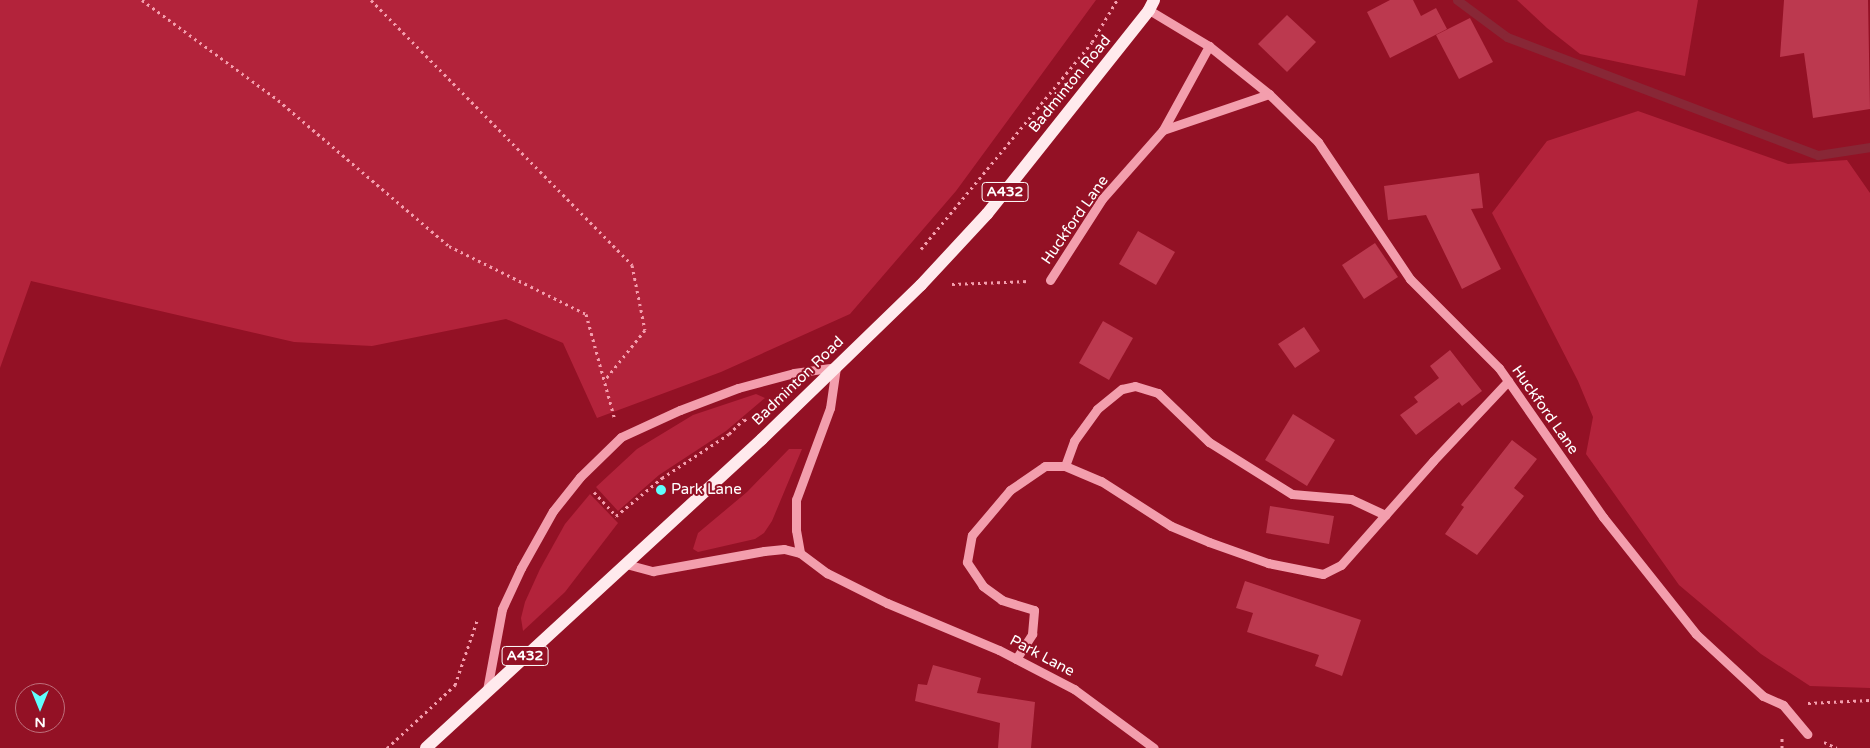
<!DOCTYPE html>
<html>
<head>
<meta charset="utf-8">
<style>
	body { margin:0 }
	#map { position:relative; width:1870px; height:748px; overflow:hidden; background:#931125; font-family:"Varela Round",sans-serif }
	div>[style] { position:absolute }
	.green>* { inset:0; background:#b3233b }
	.stream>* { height:9px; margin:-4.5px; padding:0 4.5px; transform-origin:4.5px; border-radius:4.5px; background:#882736 }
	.building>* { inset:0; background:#bc394f }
	.path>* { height:3px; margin-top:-1.5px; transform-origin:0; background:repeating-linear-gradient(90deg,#f39ead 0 2.5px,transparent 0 6.5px) }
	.minor>* { height:9px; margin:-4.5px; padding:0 4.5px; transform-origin:4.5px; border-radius:4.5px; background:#f39ead }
	.major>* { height:12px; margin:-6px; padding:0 6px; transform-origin:6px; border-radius:6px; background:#ffeaed }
	.dots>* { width:14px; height:14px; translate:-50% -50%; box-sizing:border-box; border:2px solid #931125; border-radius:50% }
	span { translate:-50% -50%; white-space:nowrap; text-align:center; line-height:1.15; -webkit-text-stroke:4px #931125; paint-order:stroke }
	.shield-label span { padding:1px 4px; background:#931125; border:1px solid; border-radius:4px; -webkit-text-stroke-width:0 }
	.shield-label { font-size:14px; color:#fff; font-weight:700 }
	.street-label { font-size:15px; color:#fff }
	.poi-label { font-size:15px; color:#fff }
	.left { translate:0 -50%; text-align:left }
	.north { position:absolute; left:15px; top:683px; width:50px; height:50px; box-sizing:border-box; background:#931125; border:1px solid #be707c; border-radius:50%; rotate:180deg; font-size:14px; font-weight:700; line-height:20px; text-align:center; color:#fff }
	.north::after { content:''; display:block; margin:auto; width:18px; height:22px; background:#60fffe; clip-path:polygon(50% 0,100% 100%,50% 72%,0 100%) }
</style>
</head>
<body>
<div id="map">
	<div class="green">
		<div style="clip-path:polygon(0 0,1096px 0,956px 191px,850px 314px,721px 372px,597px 418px,563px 343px,506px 319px,372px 346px,294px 342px,31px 281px,0 368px)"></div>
		<div style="clip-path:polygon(1517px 0,1698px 0,1685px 76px,1580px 54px,1547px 28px)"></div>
		<div style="clip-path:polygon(1638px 111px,1788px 164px,1847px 160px,1870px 193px,1870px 688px,1810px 686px,1761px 654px,1679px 585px,1586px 454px,1593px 417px,1578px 381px,1492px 213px,1547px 141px)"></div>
		<div style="clip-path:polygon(756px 394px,765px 398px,726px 431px,659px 475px,618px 511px,596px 487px,637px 449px,693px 415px)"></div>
		<div style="clip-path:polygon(789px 449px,802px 449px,772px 521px,764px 533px,755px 539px,733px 544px,698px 552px,693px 549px,698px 533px,747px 492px)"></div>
		<div style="clip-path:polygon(590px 494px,618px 523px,565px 592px,523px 631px,521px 618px,525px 602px,540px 569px,565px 524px)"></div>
	</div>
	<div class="stream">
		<div style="left:1457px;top:0;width:62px;rotate:36.5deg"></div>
		<div style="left:1507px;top:37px;width:333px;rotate:20.8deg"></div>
		<div style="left:1818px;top:155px;width:53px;rotate:-8.7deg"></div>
	</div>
	<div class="building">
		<div style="clip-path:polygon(1390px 0,1413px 0,1421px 16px,1436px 8px,1447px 29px,1390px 58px,1367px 12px)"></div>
		<div style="clip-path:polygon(1784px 0,1868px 0,1870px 109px,1813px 118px,1804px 53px,1780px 57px)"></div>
		<div style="clip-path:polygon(1287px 15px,1316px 42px,1287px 72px,1258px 44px)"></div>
		<div style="clip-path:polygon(1470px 18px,1493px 62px,1459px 79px,1436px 35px)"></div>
		<div style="clip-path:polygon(1479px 173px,1483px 208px,1471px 209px,1501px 269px,1462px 289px,1426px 215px,1388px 220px,1384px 186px)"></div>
		<div style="clip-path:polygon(1138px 231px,1175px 252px,1156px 285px,1119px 264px)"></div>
		<div style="clip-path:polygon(1375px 243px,1398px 277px,1364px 299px,1342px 265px)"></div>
		<div style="clip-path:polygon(1103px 321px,1133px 338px,1109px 380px,1079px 363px)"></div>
		<div style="clip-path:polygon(1304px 327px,1320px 351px,1295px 368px,1278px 344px)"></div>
		<div style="clip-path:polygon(1450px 350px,1482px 391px,1462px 406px,1459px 402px,1416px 435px,1400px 415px,1418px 402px,1414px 397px,1439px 378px,1430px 366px)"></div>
		<div style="clip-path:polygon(1293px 414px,1335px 440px,1307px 486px,1265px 460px)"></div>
		<div style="clip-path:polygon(1512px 440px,1537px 459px,1514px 488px,1524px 496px,1477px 555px,1445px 534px,1464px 507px,1461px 505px)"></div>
		<div style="clip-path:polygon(1270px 506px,1334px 516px,1329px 544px,1266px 533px)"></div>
		<div style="clip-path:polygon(1245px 581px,1361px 620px,1342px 676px,1315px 666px,1319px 655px,1247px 632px,1253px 613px,1236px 608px)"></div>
		<div style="clip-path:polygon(933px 665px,981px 678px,977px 693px,1035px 702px,1031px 748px,998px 748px,1000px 723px,915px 701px,918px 684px,927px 685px)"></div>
	</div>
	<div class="path">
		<div style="left:142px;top:0;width:169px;rotate:36.3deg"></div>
		<div style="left:278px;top:100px;width:225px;rotate:40.5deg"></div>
		<div style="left:449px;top:246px;width:153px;rotate:26.4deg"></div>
		<div style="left:586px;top:314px;width:110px;rotate:74.7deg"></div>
		<div style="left:371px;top:0;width:372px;rotate:45.4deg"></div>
		<div style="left:632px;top:265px;width:66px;rotate:78.7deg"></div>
		<div style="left:645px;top:330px;width:65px;rotate:128.8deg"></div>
		<div style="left:921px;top:249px;width:268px;rotate:-50.4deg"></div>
		<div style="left:1092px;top:42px;width:49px;rotate:-59.2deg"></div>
		<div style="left:952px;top:284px;width:78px;rotate:-2.2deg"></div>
		<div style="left:594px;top:492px;width:33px;rotate:47deg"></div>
		<div style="left:616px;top:516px;width:60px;rotate:-39.6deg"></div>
		<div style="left:662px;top:478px;width:80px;rotate:-33.3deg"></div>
		<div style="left:729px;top:434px;width:21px;rotate:-45deg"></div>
		<div style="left:744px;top:419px;width:6px;rotate:45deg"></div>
		<div style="left:1808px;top:703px;width:62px;rotate:-2.8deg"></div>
		<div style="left:1824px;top:742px;width:14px;rotate:25deg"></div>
		<div style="left:387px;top:748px;width:93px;rotate:-42.8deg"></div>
		<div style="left:455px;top:685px;width:71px;rotate:-71.1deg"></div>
		<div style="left:1782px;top:748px;width:12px;rotate:-90deg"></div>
	</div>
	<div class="minor">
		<div style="left:1149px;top:10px;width:70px;rotate:31deg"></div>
		<div style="left:1209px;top:46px;width:77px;rotate:38.7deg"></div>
		<div style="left:1269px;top:94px;width:69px;rotate:44.4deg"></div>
		<div style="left:1318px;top:142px;width:165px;rotate:56.1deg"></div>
		<div style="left:1410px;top:279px;width:126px;rotate:45deg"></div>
		<div style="left:1499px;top:368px;width:182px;rotate:55.1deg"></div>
		<div style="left:1603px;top:517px;width:149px;rotate:51.5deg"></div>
		<div style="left:1696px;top:634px;width:91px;rotate:42.8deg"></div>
		<div style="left:1763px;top:696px;width:22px;rotate:24deg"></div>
		<div style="left:1783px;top:705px;width:38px;rotate:50deg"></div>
		<div style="left:1163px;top:130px;width:112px;rotate:-18.8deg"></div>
		<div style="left:1050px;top:280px;width:96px;rotate:-57.3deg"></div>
		<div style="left:1102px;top:199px;width:92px;rotate:-48.5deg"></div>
		<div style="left:1163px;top:130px;width:96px;rotate:-61.3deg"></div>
		<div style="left:1065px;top:466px;width:27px;rotate:-70deg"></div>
		<div style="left:1074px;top:441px;width:39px;rotate:-54deg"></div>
		<div style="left:1097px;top:409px;width:32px;rotate:-39deg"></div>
		<div style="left:1122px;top:389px;width:13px;rotate:-13deg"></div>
		<div style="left:1135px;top:386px;width:24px;rotate:17deg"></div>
		<div style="left:1158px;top:393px;width:71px;rotate:43.9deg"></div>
		<div style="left:1209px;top:442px;width:98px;rotate:32.1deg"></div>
		<div style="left:1292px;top:494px;width:59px;rotate:4.8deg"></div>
		<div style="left:1351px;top:499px;width:38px;rotate:25deg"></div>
		<div style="left:626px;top:564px;width:28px;rotate:15deg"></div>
		<div style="left:653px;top:571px;width:113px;rotate:-10.2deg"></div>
		<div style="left:764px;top:551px;width:20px;rotate:-6deg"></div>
		<div style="left:784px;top:549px;width:16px;rotate:14deg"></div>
		<div style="left:800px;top:553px;width:34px;rotate:37deg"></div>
		<div style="left:827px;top:573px;width:67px;rotate:26.6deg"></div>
		<div style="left:887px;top:603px;width:121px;rotate:22.8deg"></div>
		<div style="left:999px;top:650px;width:85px;rotate:27.5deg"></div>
		<div style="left:1074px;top:689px;width:99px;rotate:36.4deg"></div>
		<div style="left:1016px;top:659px;width:30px;rotate:-57deg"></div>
		<div style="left:1032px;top:634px;width:24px;rotate:-85deg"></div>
		<div style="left:1034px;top:610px;width:34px;rotate:-163deg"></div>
		<div style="left:1002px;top:600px;width:24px;rotate:-144deg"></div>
		<div style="left:983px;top:586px;width:29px;rotate:-124deg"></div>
		<div style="left:967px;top:562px;width:27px;rotate:-80deg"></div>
		<div style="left:972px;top:535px;width:59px;rotate:-49.8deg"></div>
		<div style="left:1010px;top:490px;width:42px;rotate:-34.4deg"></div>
		<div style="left:1045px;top:466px;width:20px"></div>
		<div style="left:1065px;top:466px;width:39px;rotate:23deg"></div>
		<div style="left:1101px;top:481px;width:83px;rotate:32.7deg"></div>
		<div style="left:1171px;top:526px;width:41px;rotate:22.8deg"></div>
		<div style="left:1209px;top:542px;width:63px;rotate:19.6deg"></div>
		<div style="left:1268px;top:563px;width:56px;rotate:11.3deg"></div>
		<div style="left:1323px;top:574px;width:20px;rotate:-27deg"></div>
		<div style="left:1341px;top:565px;width:139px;rotate:-48.5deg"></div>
		<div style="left:1433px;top:461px;width:110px;rotate:-46.8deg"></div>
		<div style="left:487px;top:690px;width:82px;rotate:-79.5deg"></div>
		<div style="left:502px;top:609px;width:45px;rotate:-65.1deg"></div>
		<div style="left:521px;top:568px;width:65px;rotate:-60.7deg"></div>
		<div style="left:553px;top:511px;width:43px;rotate:-51.5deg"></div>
		<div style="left:580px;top:477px;width:57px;rotate:-44.3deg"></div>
		<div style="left:621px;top:437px;width:65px;rotate:-24.6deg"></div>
		<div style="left:680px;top:410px;width:62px;rotate:-20.8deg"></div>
		<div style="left:738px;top:388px;width:58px;rotate:-15deg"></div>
		<div style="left:794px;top:373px;width:42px;rotate:-8.1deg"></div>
		<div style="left:836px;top:367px;width:41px;rotate:98.3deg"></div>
		<div style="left:830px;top:408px;width:98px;rotate:110.3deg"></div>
		<div style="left:796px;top:500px;width:30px;rotate:90deg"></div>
		<div style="left:796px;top:530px;width:23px;rotate:80deg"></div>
	</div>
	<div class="major">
		<div style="left:426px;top:748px;width:456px;rotate:-42.6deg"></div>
		<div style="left:762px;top:439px;width:221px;rotate:-44.1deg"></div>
		<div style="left:921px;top:285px;width:97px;rotate:-47.1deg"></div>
		<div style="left:987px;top:214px;width:260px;rotate:-51.5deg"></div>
		<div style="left:1149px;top:10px;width:11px;rotate:-63deg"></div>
	</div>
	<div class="dots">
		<div style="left:661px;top:490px;background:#60fffe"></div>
	</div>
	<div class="shield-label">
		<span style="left:1005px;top:192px">A432</span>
		<span style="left:525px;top:656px">A432</span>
	</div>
	<div class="street-label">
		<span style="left:1070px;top:84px;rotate:-51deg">Badminton Road</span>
		<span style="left:1075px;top:220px;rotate:-55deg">Huckford Lane</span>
		<span style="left:798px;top:381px;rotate:-44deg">Badminton Road</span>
		<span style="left:1545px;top:410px;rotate:55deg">Huckford Lane</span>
		<span style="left:1042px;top:656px;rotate:28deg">Park Lane</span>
	</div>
	<div class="poi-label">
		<span class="left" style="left:671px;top:490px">Park Lane</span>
	</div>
	<div class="north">N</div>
</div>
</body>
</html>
